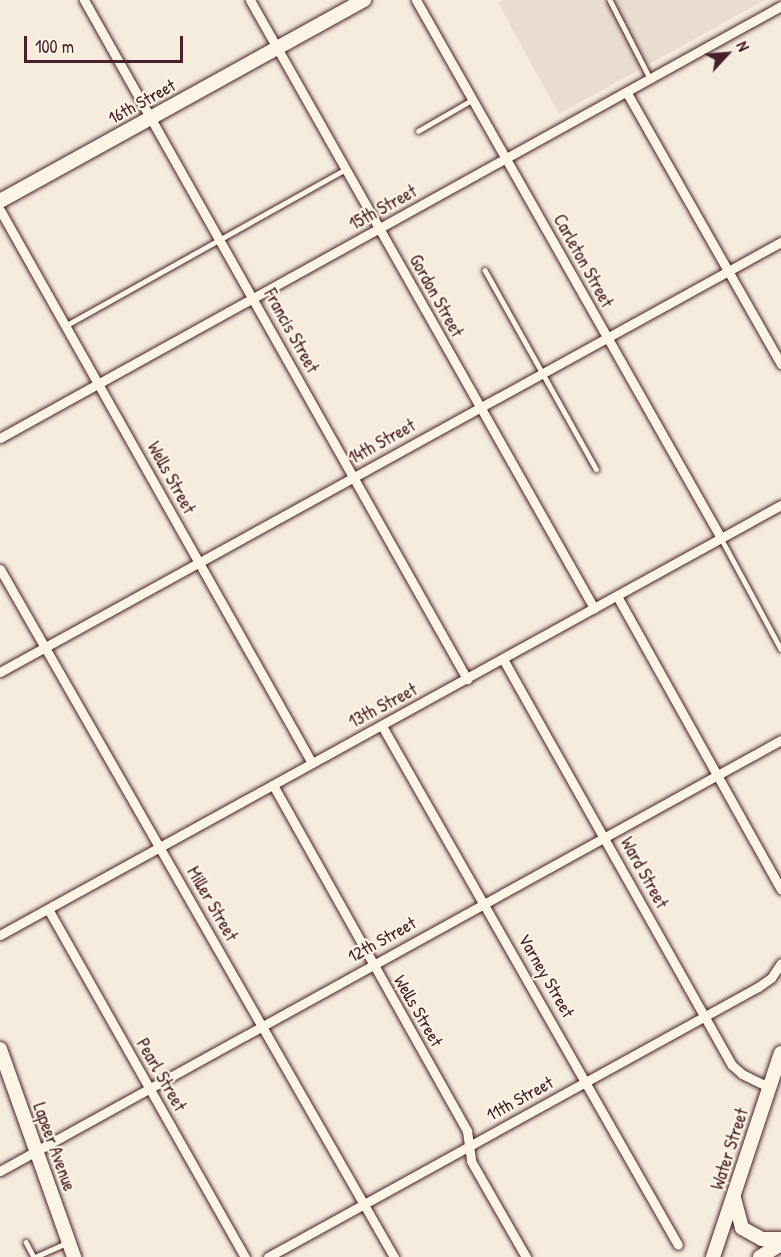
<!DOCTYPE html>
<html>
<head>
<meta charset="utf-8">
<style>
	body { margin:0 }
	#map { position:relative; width:781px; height:1257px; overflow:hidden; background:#f5ecde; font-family:"Patrick Hand",sans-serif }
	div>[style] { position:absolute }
	.built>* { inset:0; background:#e8ddd0 }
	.roads { filter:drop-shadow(0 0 2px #4a1f2b) drop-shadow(0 0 2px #4a1f2b) }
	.lane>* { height:4.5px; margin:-2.25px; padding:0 2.25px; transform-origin:2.25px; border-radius:2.25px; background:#fcf5e5 }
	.street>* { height:9px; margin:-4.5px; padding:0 4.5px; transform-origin:4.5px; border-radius:4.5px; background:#fcf5e5 }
	.secondary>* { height:14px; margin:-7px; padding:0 7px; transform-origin:7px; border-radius:7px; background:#fcf5e5 }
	span { translate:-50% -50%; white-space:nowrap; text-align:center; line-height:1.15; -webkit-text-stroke:4.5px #fcf5e5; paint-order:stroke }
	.street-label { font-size:18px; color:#4a1f2b }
	.north { position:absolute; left:697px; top:24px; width:60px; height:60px; -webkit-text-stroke:4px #fcf5e5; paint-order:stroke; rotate:64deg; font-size:16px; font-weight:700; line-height:24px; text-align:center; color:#4a1f2b }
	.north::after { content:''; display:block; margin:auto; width:21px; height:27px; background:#4a1f2b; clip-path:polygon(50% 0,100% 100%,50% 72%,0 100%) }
	.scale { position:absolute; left:24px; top:36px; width:159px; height:27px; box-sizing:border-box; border:3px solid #4a1f2b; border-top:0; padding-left:8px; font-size:18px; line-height:21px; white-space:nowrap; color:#4a1f2b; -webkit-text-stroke:4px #fcf5e5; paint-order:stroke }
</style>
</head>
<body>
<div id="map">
	<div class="built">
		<div style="clip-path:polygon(503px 0,765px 0,559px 114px,498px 3px)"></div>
	</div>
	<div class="roads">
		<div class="lane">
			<div style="left:610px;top:0;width:88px;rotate:62.9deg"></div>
			<div style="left:418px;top:131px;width:62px;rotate:-29.9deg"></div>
			<div style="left:485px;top:270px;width:228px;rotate:60.8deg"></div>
			<div style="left:65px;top:326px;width:322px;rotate:-29.2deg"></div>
			<div style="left:721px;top:538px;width:126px;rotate:61.6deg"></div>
			<div style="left:26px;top:1242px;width:17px;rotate:62deg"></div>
			<div style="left:35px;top:1257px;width:36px;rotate:-24deg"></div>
		</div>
		<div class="street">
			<div style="left:84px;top:0;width:780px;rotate:60.57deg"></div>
			<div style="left:250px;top:0;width:699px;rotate:60.5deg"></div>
			<div style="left:416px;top:0;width:618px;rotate:60.45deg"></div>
			<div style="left:627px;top:93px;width:312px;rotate:60.4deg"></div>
			<div style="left:0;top:210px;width:635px;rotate:60.57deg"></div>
			<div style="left:0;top:438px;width:893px;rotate:-28.95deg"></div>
			<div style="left:0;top:569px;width:793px;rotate:60.2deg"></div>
			<div style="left:617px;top:596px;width:336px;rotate:60.8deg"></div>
			<div style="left:503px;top:659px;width:466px;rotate:60.6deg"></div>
			<div style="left:732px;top:1065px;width:13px;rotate:42deg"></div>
			<div style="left:742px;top:1074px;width:30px;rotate:26deg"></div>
			<div style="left:0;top:672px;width:892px;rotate:-28.84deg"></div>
			<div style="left:382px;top:726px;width:597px;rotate:60.3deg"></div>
			<div style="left:273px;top:785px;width:397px;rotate:60.7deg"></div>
			<div style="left:467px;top:1131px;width:30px;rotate:82deg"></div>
			<div style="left:471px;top:1161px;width:111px;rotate:60.2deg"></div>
			<div style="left:48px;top:909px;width:400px;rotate:60.5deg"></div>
			<div style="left:0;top:935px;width:892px;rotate:-28.84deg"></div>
			<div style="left:0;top:1171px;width:892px;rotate:-28.89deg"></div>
			<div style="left:268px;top:1257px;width:559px;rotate:-28.86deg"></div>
			<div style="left:758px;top:987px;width:16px;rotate:-35deg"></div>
			<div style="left:771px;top:978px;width:18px;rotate:-56deg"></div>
		</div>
		<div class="secondary">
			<div style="left:0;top:201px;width:416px;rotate:-28.9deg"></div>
			<div style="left:0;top:1049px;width:221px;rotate:70.4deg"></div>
			<div style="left:734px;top:1198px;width:31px;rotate:75deg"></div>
			<div style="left:742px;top:1228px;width:23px;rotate:29deg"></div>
			<div style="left:762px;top:1239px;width:19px"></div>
			<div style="left:713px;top:1257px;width:215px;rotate:-71.6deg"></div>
			<div style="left:760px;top:1257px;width:25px;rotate:-32deg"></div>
		</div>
	</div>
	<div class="street-label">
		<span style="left:142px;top:102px;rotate:-29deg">16th Street</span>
		<span style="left:383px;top:208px;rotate:-29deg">15th Street</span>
		<span style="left:583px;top:261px;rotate:61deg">Carleton Street</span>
		<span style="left:436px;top:296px;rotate:61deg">Gordon Street</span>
		<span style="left:291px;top:331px;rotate:61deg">Francis Street</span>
		<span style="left:382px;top:442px;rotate:-29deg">14th Street</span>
		<span style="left:171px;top:478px;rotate:61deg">Wells Street</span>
		<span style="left:383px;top:706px;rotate:-28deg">13th Street</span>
		<span style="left:644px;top:873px;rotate:61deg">Ward Street</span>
		<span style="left:212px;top:904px;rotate:60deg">Miller Street</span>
		<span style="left:382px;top:940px;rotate:-29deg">12th Street</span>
		<span style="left:546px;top:976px;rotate:60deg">Varney Street</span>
		<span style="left:418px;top:1011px;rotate:60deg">Wells Street</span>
		<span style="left:161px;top:1075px;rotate:60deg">Pearl Street</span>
		<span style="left:520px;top:1099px;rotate:-29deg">11th Street</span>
		<span style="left:54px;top:1147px;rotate:70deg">Lapeer Avenue</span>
		<span style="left:730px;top:1149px;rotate:-72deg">Water Street</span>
	</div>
	<div class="north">N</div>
	<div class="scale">100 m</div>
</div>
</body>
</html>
